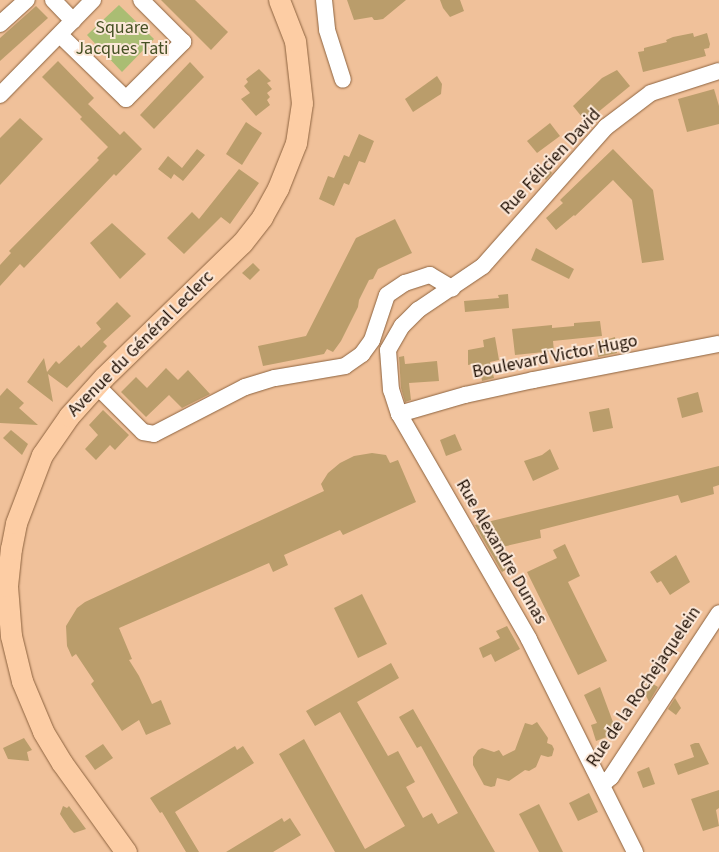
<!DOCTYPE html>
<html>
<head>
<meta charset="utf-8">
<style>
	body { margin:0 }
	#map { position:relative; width:719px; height:852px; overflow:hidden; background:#f0c19a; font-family:"Source Sans 3",sans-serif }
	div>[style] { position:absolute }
	.green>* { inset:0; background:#aabd73 }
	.building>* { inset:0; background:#ba9d6b }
	.roads { filter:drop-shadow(0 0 1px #8d633f) drop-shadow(0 0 1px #8d633f) }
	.minor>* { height:16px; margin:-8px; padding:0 8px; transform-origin:8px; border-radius:8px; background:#fff }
	.major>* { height:21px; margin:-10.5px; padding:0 10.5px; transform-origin:10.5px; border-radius:10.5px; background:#fdcda4 }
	span { translate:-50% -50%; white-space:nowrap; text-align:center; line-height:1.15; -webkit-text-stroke:4px #fce8d8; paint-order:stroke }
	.park-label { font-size:18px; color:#465124 }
	.street-label { font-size:18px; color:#1e0e02 }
</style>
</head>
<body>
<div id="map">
	<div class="green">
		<div style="clip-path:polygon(119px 5px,154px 39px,122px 72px,87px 35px)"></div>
	</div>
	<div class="building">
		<div style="clip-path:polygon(161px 0,195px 0,228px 32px,211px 50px)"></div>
		<div style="clip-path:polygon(347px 0,406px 0,383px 19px,377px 20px,374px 20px,372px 17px,354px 20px)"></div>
		<div style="clip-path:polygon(440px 0,460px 0,464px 11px,450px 17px,443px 8px)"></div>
		<div style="clip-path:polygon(36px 6px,48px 18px,0 61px,0 38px)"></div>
		<div style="clip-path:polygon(693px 33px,694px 37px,707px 33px,710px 44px,709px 48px,704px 49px,706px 56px,643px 72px,638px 52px,644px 51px,644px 48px,667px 42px,666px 40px,673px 37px)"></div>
		<div style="clip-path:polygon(58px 61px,94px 98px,88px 104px,120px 135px,124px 131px,142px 149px,116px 176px,114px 174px,24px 268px,20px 264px,0 286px,0 265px,11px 253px,9px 251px,99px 160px,97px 158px,108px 147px,80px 119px,82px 117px,42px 77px)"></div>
		<div style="clip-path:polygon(190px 62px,204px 77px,154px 129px,140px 115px)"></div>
		<div style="clip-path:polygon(259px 69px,271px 81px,267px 83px,272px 89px,267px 93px,270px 97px,267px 100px,270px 105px,256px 116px,241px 99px,250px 93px,244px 86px,248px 82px,246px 79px)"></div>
		<div style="clip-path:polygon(617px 70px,630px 86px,586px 122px,573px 106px,602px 78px)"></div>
		<div style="clip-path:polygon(437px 76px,442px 84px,441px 94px,413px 112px,405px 99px)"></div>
		<div style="clip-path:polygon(714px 89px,719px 106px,719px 124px,687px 132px,678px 99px)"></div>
		<div style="clip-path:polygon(20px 118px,43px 139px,0 185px,0 138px)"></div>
		<div style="clip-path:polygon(246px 122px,262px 133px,242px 165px,226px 154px)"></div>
		<div style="clip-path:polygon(550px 123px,560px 136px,537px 153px,527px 141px)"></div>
		<div style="clip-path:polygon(359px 134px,374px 141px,365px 163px,359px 161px,349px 185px,344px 183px,334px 206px,319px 199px,328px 176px,334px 178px,344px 155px,349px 157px)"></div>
		<div style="clip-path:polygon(197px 149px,205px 155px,183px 181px,174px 174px,171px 179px,158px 169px,168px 156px,182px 168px)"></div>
		<div style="clip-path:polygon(613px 149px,653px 190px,664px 260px,642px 263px,632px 200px,613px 180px,575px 216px,574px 215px,556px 230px,546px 218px,563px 203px,560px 200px)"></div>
		<div style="clip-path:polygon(546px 165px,552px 173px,546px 180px,539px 172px)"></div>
		<div style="clip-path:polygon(239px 169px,259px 183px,230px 224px,221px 217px,184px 254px,167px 238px,192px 212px,199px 219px)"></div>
		<div style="clip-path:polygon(395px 219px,412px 253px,378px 269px,373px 279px,369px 280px,359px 300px,358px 307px,341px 341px,333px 352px,327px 349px,324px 354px,263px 366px,258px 346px,306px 336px,356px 238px)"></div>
		<div style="clip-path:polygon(112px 223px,146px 254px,120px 279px,90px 243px)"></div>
		<div style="clip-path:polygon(536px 248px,574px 269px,569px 279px,531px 260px)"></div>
		<div style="clip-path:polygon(253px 263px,260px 270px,250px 280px,242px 273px)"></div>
		<div style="clip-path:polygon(508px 294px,509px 308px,465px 312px,464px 301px,499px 298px,498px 295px)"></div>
		<div style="clip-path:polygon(117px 302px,131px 316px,103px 342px,107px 346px,67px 388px,48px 374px,53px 402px,27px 382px,44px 358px,47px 372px,56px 361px,59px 364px,79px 345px,81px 348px,101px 329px,96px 323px)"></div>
		<div style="clip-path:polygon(600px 321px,602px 336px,553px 341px,554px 351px,515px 355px,512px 329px,552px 325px,552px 328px,574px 326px,574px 323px)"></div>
		<div style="clip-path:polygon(495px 337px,499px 360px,490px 362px,494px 378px,482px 381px,479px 363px,468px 365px,468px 350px,484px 347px,483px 340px)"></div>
		<div style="clip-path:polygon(615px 337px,617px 353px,598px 357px,596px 343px)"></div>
		<div style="clip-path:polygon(404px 356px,405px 364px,437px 361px,439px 381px,409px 383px,411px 400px,405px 402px,401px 388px,399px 357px)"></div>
		<div style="clip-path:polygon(166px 368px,178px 380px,188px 370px,210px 394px,182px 408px,169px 395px,146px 417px,121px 392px,136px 377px,147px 388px)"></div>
		<div style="clip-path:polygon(7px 388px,24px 403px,19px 408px,38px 425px,0 423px,0 396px)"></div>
		<div style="clip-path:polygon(698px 392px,703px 412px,682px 418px,677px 398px)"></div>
		<div style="clip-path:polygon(609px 408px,613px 428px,593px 432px,589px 412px)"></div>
		<div style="clip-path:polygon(103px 410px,129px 435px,115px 450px,110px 445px,96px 460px,85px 449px,98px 435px,89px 425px)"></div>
		<div style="clip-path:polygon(11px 430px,28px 444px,22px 455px,3px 438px)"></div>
		<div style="clip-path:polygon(455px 434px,462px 450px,446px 456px,440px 440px)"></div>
		<div style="clip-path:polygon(550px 449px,559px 469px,533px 481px,524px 461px,542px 455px)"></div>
		<div style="clip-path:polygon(372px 453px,386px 455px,390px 463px,398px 460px,416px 502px,343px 535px,340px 530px,284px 555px,288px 565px,273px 572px,269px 563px,119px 628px,132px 659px,129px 660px,139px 676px,152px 704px,161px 700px,171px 724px,146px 735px,139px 720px,122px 731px,91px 684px,94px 681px,76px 654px,72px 657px,67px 646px,66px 626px,77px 608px,85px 602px,324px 491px,321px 484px,328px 473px,340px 463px,354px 456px)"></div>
		<div style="clip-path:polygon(719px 466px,719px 485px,713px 487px,714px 494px,681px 503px,678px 495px,540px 530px,541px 538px,502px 547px,512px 566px,502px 572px,475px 525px)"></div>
		<div style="clip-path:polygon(565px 544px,580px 576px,568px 582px,607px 661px,578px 675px,527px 572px,557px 558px,553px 550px)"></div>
		<div style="clip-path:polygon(676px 555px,690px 582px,670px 595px,661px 581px,657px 583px,650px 572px)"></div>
		<div style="clip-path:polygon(362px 594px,387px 644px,358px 658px,334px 608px)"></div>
		<div style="clip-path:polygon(507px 626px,520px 649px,495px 662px,491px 654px,483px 658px,479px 648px,500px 638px,496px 631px)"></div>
		<div style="clip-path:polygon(391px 663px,399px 678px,357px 702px,388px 756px,398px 751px,415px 782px,406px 787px,423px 818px,432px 813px,438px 824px,458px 813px,421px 746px,417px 748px,399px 717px,413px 709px,495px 852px,335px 852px,279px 754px,304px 739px,365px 849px,405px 826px,340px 712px,315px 726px,306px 711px)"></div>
		<div style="clip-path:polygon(648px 681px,658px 687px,649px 702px,643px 689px)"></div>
		<div style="clip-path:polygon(600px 687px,617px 733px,596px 741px,591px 725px,597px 723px,584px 695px)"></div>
		<div style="clip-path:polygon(675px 698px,681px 708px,676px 715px,668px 709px)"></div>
		<div style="clip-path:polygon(537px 722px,548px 738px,547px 743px,552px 745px,554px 749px,552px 756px,548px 757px,541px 755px,536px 767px,529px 771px,525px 770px,509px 781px,497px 778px,495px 786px,491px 787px,484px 785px,473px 765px,473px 757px,478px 750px,482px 748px,494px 752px,499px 750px,503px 756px,515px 750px,525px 723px,532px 725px)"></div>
		<div style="clip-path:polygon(24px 738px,32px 750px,27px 752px,29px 761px,8px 759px,3px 748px)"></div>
		<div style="clip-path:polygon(695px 743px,699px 743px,709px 764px,678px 775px,674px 764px,694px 757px,690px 745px)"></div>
		<div style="clip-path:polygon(103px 744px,113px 758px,95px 770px,85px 756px)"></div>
		<div style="clip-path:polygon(235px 746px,237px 750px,243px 746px,254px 763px,175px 812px,199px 852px,186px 852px,162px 812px,160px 813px,150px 798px)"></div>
		<div style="clip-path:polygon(649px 767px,655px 784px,643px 788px,637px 772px)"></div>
		<div style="clip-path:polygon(719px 790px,719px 808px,716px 810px,719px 826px,703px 831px,691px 799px)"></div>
		<div style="clip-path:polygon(589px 793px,598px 812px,578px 821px,569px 803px)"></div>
		<div style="clip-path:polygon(539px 804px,563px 852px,539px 852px,519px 814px)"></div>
		<div style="clip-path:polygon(63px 806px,67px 808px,69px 806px,86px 829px,74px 833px,70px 829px,60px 814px)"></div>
		<div style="clip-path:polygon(282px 818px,284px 822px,290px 818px,301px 835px,273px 852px,226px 852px)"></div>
	</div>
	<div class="roads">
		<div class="minor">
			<div style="left:53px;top:0;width:29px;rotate:46deg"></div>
			<div style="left:324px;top:0;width:30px;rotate:84deg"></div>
			<div style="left:327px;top:30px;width:52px;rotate:72.3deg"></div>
			<div style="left:0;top:24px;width:36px;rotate:-42deg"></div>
			<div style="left:60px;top:35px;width:92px;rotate:44.1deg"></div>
			<div style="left:126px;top:99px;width:81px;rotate:-45deg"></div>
			<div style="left:183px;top:42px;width:59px;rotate:-135deg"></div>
			<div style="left:0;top:95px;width:133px;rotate:-45.6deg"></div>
			<div style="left:96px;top:385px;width:66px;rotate:45deg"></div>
			<div style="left:143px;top:432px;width:11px;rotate:10deg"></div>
			<div style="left:154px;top:434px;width:102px;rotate:-27.3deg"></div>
			<div style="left:245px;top:387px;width:31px;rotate:-17deg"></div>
			<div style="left:275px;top:378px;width:71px;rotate:-9.7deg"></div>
			<div style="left:345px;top:366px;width:21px;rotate:-35deg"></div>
			<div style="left:362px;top:354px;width:17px;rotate:-54deg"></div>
			<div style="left:372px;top:340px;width:47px;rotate:-71.6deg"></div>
			<div style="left:387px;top:295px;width:22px;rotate:-34deg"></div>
			<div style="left:405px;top:283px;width:26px;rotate:-18deg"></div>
			<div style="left:430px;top:275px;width:26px;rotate:31deg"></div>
			<div style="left:399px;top:414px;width:69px;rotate:-16.1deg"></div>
			<div style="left:465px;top:395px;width:70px;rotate:-12.4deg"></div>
			<div style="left:533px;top:380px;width:189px;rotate:-11deg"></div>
			<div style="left:603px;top:784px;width:11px;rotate:-41deg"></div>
			<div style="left:611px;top:777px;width:196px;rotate:-56.6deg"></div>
			<div style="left:635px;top:852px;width:238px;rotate:-116.5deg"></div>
			<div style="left:529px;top:639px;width:260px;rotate:-120deg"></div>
			<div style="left:399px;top:414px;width:25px;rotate:-108deg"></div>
			<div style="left:391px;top:390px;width:40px;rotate:-94.3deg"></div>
			<div style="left:388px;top:350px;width:28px;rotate:-60deg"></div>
			<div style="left:402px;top:326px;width:23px;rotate:-45deg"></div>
			<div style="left:418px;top:310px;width:78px;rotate:-34.1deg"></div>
			<div style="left:483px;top:266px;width:186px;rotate:-48.5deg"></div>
			<div style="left:606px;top:127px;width:56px;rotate:-37.1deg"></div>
			<div style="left:651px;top:93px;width:71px;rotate:-17.9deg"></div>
		</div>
		<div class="major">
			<div style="left:126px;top:852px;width:110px;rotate:-125.7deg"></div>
			<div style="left:62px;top:763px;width:37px;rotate:-121deg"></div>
			<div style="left:43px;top:731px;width:54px;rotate:-112.8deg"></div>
			<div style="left:22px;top:681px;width:46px;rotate:-103.7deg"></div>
			<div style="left:11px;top:636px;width:50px;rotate:-94.6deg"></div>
			<div style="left:7px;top:586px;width:37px;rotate:-84deg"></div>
			<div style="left:11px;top:549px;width:26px;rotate:-79deg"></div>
			<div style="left:16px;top:523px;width:73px;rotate:-69.1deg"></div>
			<div style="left:42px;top:455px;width:47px;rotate:-55.3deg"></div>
			<div style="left:69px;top:416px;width:52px;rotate:-48.1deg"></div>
			<div style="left:104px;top:377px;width:192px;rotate:-44.2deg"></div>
			<div style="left:242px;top:243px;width:33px;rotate:-52deg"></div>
			<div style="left:262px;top:217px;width:33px;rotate:-61deg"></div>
			<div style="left:278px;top:188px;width:48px;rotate:-68.2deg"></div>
			<div style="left:296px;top:143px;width:40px;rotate:-81.5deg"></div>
			<div style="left:302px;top:103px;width:62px;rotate:-96.4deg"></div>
			<div style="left:295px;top:41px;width:44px;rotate:-111.3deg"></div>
		</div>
	</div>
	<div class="park-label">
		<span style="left:122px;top:39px">Square<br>Jacques Tati</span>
	</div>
	<div class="street-label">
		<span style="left:551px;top:162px;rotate:-47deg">Rue Félicien David</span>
		<span style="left:141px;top:344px;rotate:-45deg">Avenue du Général Leclerc</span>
		<span style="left:555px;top:357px;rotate:-11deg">Boulevard Victor Hugo</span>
		<span style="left:501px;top:552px;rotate:60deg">Rue Alexandre Dumas</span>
		<span style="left:644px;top:687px;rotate:-56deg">Rue de la Rochejaquelein</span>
	</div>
</div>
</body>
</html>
